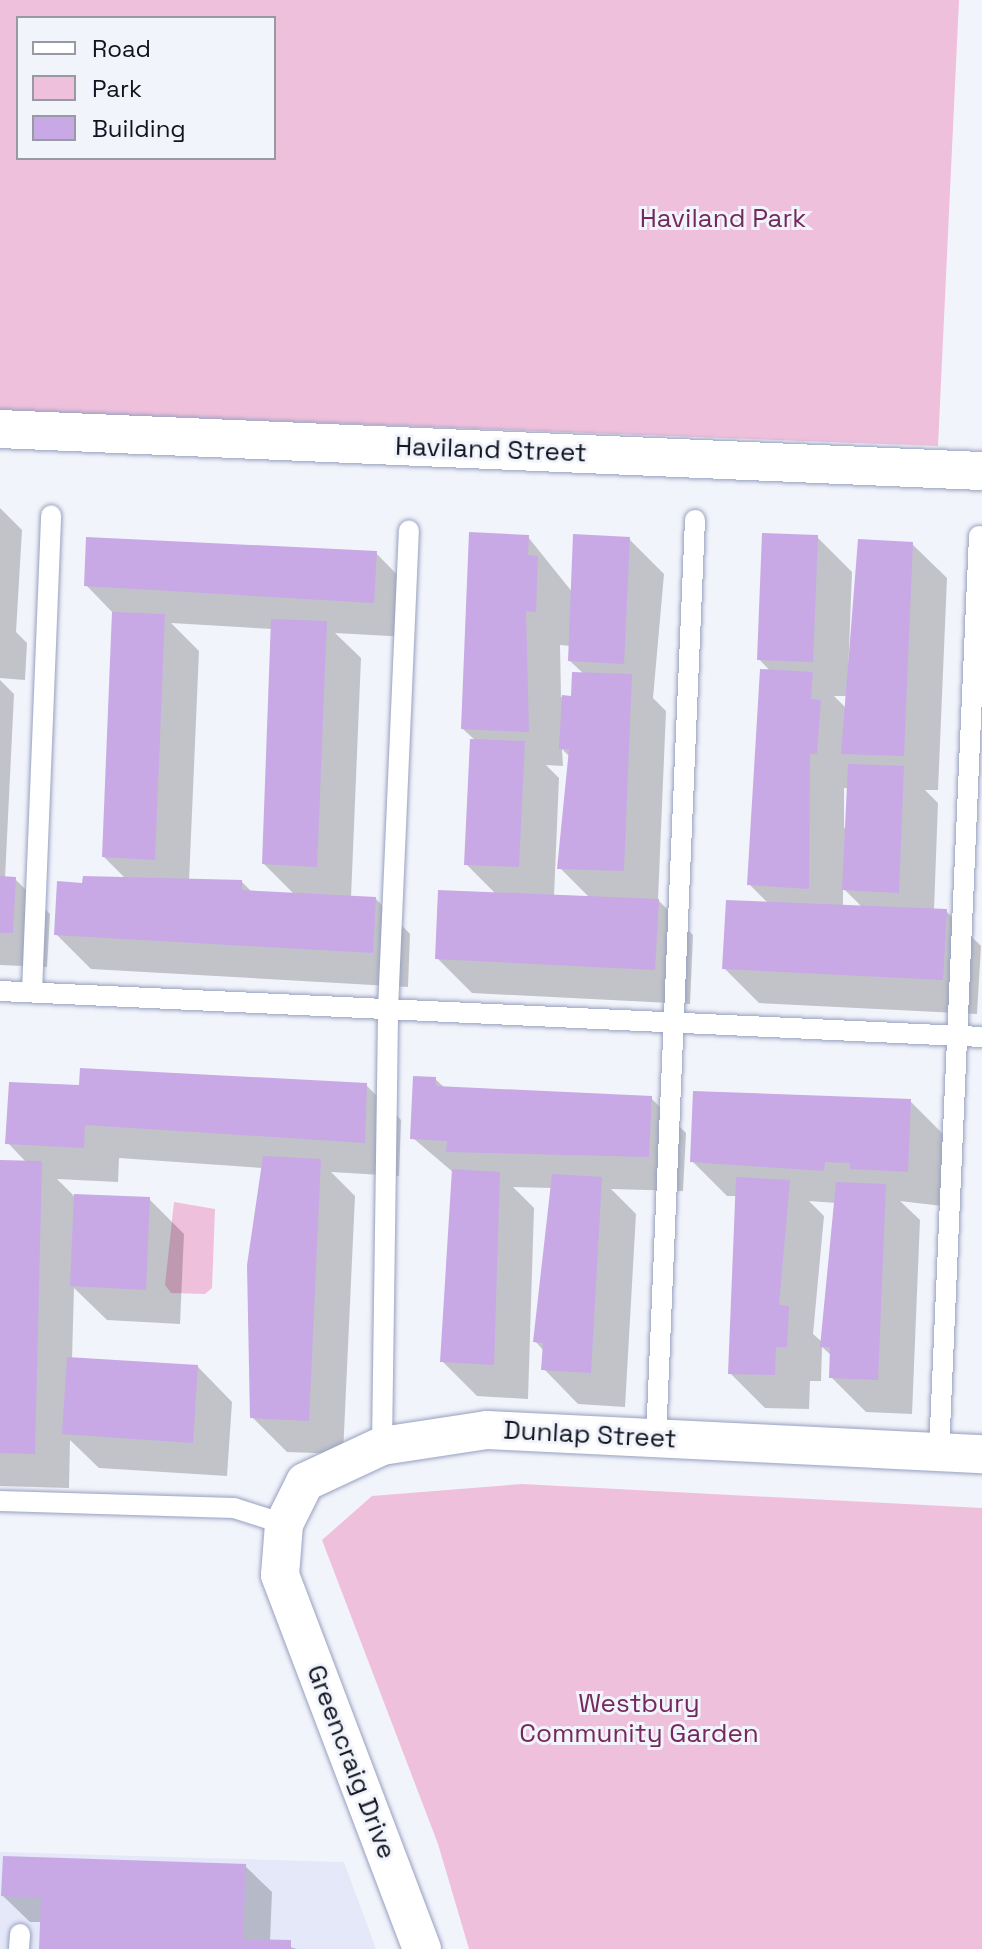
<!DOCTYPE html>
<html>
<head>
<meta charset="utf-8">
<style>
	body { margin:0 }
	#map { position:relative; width:982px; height:1949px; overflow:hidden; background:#f2f4fb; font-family:"Space Grotesk",sans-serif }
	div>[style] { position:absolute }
	.built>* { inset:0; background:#e4e8f9 }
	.green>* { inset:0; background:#efc0dc }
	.shadow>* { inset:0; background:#0003 }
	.building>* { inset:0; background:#c8a9e6 }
	.roads { filter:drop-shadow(0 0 2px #97a0c0) drop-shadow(0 0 2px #97a0c0) }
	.lane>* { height:20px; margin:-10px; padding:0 10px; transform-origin:10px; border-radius:10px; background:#fff }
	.street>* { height:38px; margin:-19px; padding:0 19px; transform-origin:19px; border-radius:19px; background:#fff }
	span { translate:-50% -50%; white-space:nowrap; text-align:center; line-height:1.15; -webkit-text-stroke:6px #f2f4fb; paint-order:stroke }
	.park-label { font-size:26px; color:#74295c }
	.street-label { font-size:26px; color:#111420 }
	.legend { position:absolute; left:16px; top:16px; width:260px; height:144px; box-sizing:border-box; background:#f2f4fb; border:2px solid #989aa3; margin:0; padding:10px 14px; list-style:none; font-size:24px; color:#111420 }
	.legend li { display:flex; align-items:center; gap:16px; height:40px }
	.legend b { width:40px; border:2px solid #989aa3 }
</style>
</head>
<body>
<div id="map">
	<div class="built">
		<div style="clip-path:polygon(0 1852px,344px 1862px,376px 1949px,0 1949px)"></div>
	</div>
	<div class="green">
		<div style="clip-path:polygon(evenodd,0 0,959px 0,938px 446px,0 411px,0 0,18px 18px,274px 18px,274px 158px,18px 158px,18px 18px)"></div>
		<div style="clip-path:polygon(174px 1202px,215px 1209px,212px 1288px,205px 1294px,171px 1293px,165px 1285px)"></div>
		<div style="clip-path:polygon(522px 1484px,982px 1508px,982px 1949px,469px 1949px,438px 1844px,322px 1540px,372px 1496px)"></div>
	</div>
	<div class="shadow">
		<div style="clip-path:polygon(0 508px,22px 530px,16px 632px,27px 643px,25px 680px,0 678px)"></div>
		<div style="clip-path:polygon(evenodd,528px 537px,573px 593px,629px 539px,664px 574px,653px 698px,666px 711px,658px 900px,693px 935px,690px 1004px,472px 993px,437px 958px,496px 894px,466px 864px,476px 741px,463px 729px,528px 537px,560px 645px,571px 646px,570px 661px,584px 674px,573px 698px,561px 697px,560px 645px,528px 537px,562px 749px,570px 757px,560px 868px,590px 898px,554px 896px,559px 778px,546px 765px,563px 766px,562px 749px)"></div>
		<div style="clip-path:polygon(evenodd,817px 537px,852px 572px,848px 675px,912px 544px,947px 578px,938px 790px,925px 790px,938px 803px,934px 910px,946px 911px,981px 946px,977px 1014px,759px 1003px,724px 968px,769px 904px,749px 884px,771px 672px,759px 659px,817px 537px,834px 696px,846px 696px,845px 707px,834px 696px,817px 537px,844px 788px,849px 788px,847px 828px,844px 828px,844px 788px,817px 537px,843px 888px,863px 908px,843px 907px,843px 888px)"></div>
		<div style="clip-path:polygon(evenodd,376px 553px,410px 588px,408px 637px,335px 633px,361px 658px,351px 898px,376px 899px,410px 934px,408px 987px,91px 969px,56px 934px,130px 883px,104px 857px,114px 614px,86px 585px,376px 553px,171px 623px,273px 629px,264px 864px,295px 895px,252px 892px,242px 882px,189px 882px,199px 651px,171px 623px)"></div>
		<div style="clip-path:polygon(0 680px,14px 694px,5px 879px,15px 879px,50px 914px,47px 967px,0 965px)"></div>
		<div style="clip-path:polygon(435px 1079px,445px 1088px,651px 1098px,686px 1133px,683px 1191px,611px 1189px,636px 1214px,625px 1407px,578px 1404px,544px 1369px,544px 1351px,535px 1341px,552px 1188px,513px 1187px,534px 1208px,528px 1399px,477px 1396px,442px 1361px,454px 1173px,413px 1138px)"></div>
		<div style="clip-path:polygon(366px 1085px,401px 1120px,399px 1176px,331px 1172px,355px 1196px,343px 1454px,287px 1452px,252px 1417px,263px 1168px,119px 1158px,118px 1182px,57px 1179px,74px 1196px,149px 1199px,184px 1234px,180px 1324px,107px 1320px,74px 1288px,72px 1359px,198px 1367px,232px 1402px,227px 1476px,99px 1468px,70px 1440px,69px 1488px,0 1486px,0 1162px,27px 1163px,8px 1143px,81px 1087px)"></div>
		<div style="clip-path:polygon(evenodd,910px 1101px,945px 1136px,942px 1206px,900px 1201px,920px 1220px,912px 1414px,866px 1412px,831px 1377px,832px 1356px,822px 1347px,821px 1381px,810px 1381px,809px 1409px,765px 1408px,730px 1373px,737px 1196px,727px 1196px,692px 1161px,910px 1101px,809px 1201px,836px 1203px,822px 1342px,813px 1334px,824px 1216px,809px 1201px)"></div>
		<div style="clip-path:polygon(245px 1866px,272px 1892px,270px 1941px,297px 1949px,41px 1949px,42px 1922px,30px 1922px,3px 1896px)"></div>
	</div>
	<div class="building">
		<div style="clip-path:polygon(469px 532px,529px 535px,528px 555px,538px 556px,536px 612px,526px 611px,529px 732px,461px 729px)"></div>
		<div style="clip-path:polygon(762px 533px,818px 535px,813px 662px,757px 660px)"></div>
		<div style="clip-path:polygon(573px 534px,630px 537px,624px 664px,568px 661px)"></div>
		<div style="clip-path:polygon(86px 537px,377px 551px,374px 603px,84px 586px)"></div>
		<div style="clip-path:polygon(858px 539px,913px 542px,904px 756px,841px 754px)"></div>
		<div style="clip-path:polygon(112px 612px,165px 614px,155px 860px,102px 857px)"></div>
		<div style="clip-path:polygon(271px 619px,327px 621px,317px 867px,262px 864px)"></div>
		<div style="clip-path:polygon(760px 669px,813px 672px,811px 699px,821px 700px,817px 754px,810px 754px,809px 889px,747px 885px)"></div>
		<div style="clip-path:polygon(572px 672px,632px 674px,624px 871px,557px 869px,569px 749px,559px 749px,562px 695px,571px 696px)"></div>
		<div style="clip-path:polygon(470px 739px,525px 741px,519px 867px,464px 865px)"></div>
		<div style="clip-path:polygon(848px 764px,904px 766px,899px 893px,842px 890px)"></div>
		<div style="clip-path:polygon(0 876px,16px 877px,13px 933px,0 933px)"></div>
		<div style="clip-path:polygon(83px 876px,242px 880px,242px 890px,376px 897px,373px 953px,54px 935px,57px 881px,82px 883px)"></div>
		<div style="clip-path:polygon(438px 890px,659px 899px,655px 970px,435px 959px)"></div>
		<div style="clip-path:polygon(726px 900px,947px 909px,943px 980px,722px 969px)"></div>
		<div style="clip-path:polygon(80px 1068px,367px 1083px,365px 1143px,85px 1125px,84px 1148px,5px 1144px,9px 1082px,79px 1085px)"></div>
		<div style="clip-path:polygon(413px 1076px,436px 1077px,436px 1086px,652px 1096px,649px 1157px,446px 1152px,447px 1141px,410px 1139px)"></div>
		<div style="clip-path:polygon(693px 1091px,911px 1099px,908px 1172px,850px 1169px,850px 1163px,825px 1162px,824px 1171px,690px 1162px)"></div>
		<div style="clip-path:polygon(263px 1156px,321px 1159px,309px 1421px,250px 1418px,247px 1265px)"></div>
		<div style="clip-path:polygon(0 1160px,42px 1161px,35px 1454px,0 1453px)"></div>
		<div style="clip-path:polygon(452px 1169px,500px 1172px,494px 1365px,440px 1362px)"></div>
		<div style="clip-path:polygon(552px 1174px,602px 1177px,591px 1373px,541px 1370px,543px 1343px,533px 1342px)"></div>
		<div style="clip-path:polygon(736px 1177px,790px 1180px,779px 1305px,789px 1306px,787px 1347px,776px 1347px,775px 1375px,728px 1374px)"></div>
		<div style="clip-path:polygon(836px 1182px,886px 1184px,878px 1380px,829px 1378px,830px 1347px,820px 1347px)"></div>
		<div style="clip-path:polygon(74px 1194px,150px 1197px,146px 1290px,70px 1286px)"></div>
		<div style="clip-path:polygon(67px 1357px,198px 1365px,193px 1443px,62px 1434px)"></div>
		<div style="clip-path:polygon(3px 1856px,246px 1864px,243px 1939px,291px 1940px,291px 1949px,39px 1949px,41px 1898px,1px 1896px)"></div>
	</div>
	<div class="roads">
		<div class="lane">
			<div style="left:0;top:991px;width:983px;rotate:2.68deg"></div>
			<div style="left:32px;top:992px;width:477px;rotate:-87.7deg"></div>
			<div style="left:656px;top:1439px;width:920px;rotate:-87.57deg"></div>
			<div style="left:382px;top:1446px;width:437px;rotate:-89.2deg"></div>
			<div style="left:388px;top:1009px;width:479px;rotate:-87.5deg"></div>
			<div style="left:939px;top:1452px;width:917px;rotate:-87.5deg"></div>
			<div style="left:0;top:1501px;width:234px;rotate:1.7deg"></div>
			<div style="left:234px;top:1508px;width:52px;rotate:17.7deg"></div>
			<div style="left:19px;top:1949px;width:15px;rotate:-86deg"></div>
		</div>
		<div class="street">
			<div style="left:0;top:429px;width:983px;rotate:2.45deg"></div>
			<div style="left:422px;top:1949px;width:400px;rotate:-110.8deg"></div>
			<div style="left:280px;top:1575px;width:51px;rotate:-85.5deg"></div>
			<div style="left:284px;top:1524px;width:47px;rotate:-63.4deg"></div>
			<div style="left:305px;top:1482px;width:85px;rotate:-25.1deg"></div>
			<div style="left:382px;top:1446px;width:106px;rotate:-8.7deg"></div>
			<div style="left:487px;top:1430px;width:496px;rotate:2.8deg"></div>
		</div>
	</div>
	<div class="park-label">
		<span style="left:723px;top:219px">Haviland Park</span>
		<span style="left:639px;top:1719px">Westbury<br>Community Garden</span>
	</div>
	<div class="street-label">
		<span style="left:491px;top:450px;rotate:2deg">Haviland Street</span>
		<span style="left:590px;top:1435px;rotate:3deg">Dunlap Street</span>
		<span style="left:351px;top:1762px;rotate:69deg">Greencraig Drive</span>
	</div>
	<ul class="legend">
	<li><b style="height:10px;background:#fff"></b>Road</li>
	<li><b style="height:22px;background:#efc0dc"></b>Park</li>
	<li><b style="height:22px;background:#c8a9e6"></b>Building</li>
	</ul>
</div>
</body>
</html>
